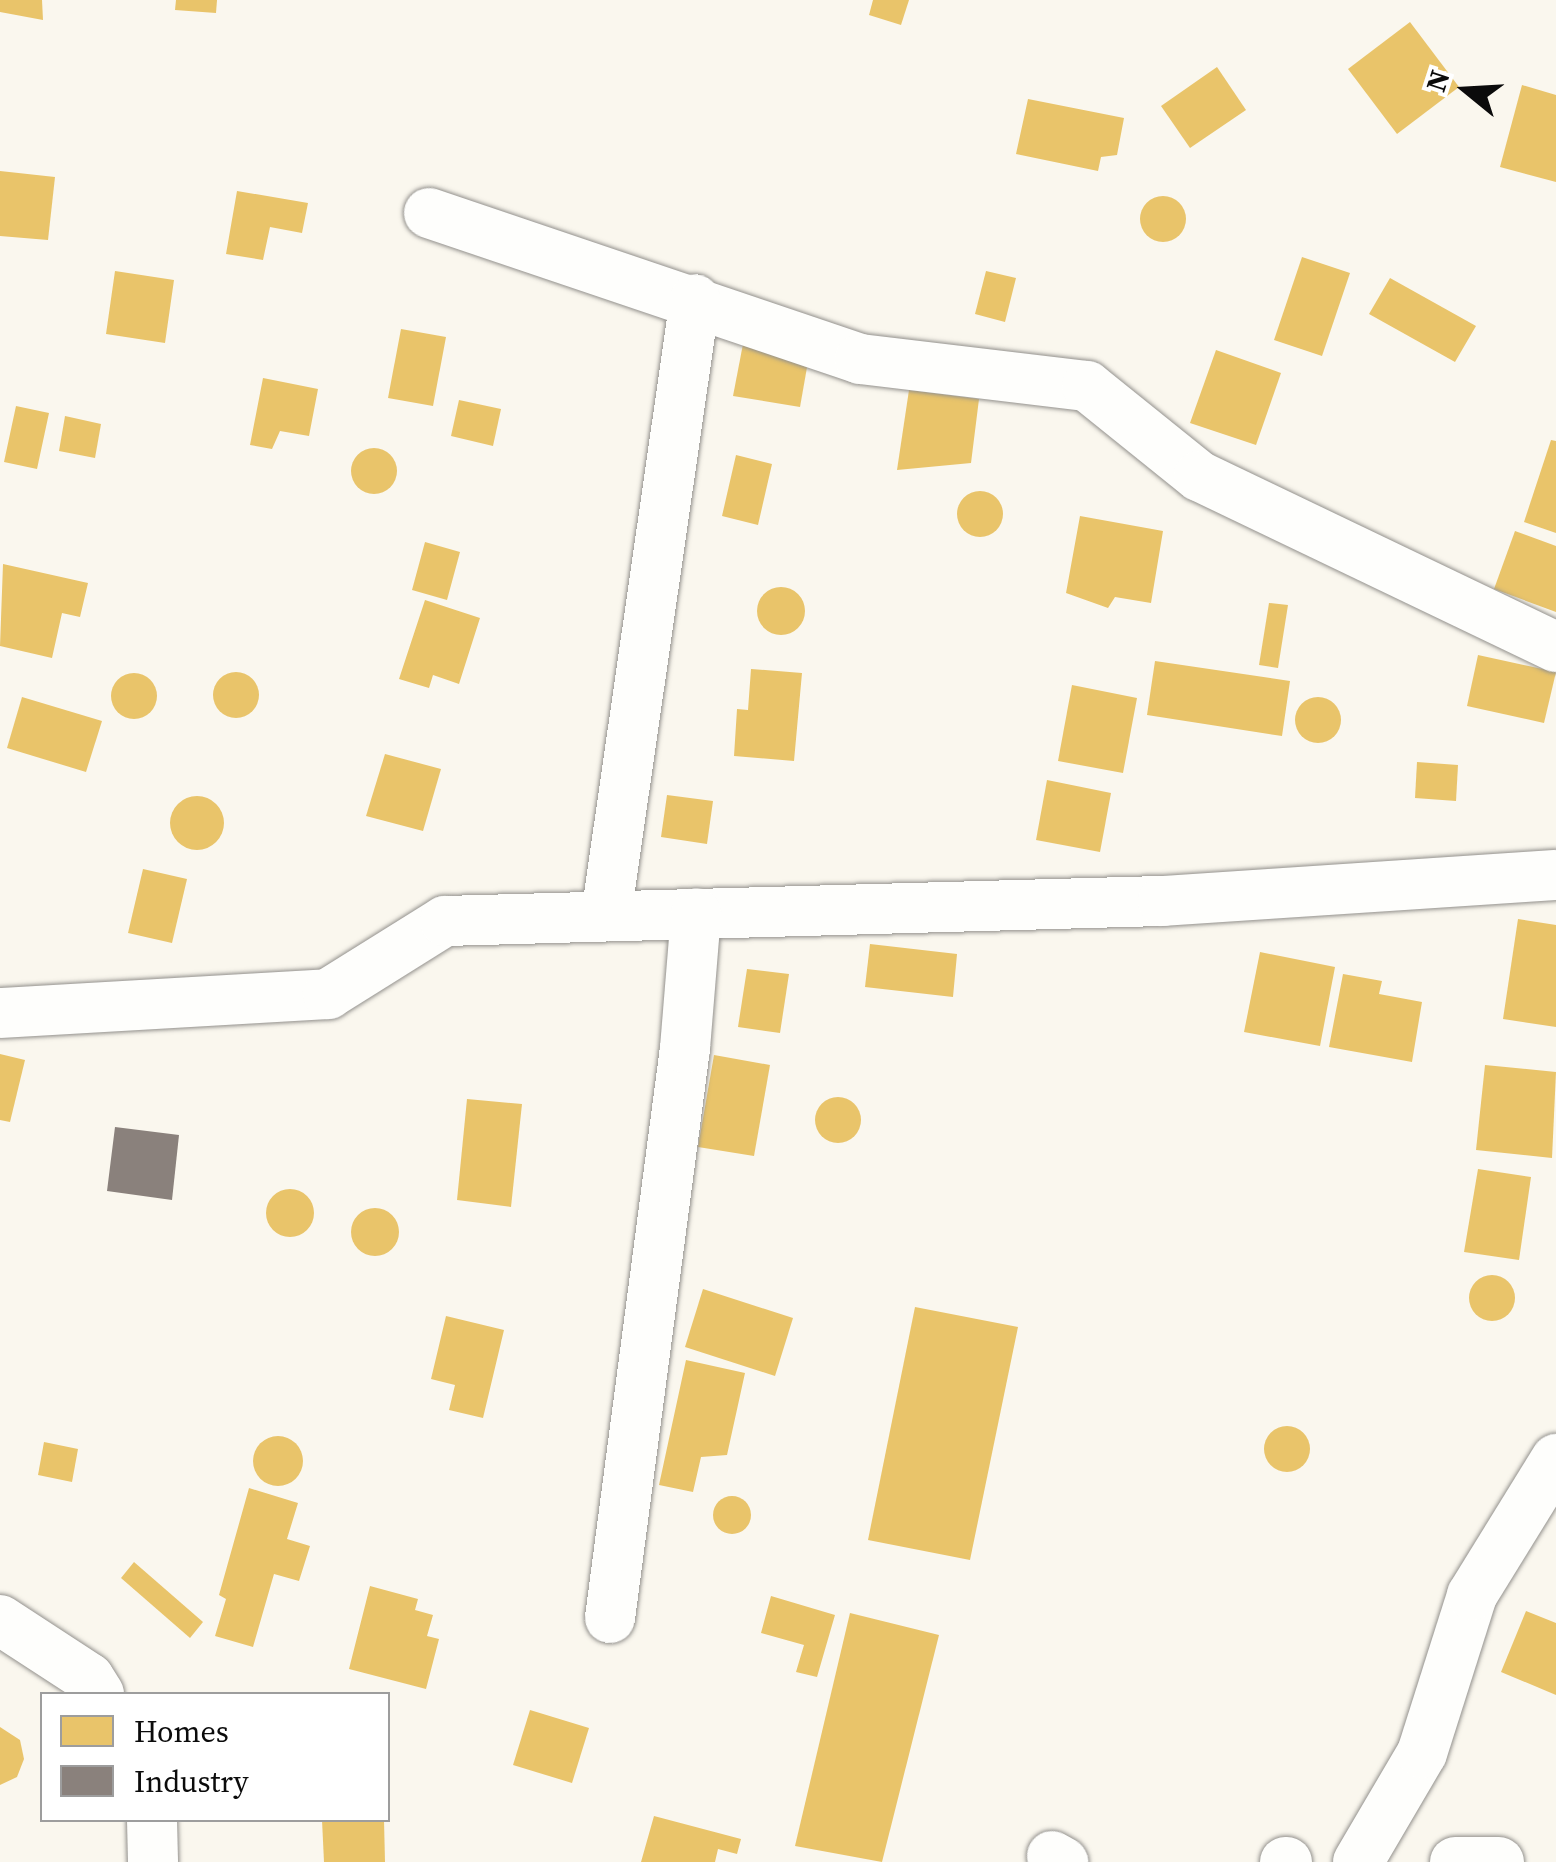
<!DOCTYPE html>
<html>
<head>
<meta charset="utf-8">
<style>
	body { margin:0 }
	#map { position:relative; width:1556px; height:1862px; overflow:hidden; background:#faf7ee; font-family:"Source Serif 4",serif }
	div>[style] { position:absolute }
	.homes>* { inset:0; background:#e9c46a }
	.round { border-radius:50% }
	.industry>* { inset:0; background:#8a817c }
	.roads { filter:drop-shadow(0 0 2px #93918d) drop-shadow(0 0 2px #93918d) }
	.street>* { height:50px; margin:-25px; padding:0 25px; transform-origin:25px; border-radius:25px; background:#fefefc }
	span { translate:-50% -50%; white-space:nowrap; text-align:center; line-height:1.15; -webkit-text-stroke:10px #fff; paint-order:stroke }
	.legend { position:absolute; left:40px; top:1692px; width:350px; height:130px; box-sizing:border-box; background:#fff; border:2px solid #9d9d9d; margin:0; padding:12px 18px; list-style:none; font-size:30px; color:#0b0b0b }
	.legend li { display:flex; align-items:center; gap:20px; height:50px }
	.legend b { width:50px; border:2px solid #9d9d9d }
	.north { position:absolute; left:1416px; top:40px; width:100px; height:100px; -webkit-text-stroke:8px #fff; paint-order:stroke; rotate:288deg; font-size:28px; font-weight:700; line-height:40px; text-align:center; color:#0b0b0b }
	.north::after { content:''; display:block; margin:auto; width:35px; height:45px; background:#0b0b0b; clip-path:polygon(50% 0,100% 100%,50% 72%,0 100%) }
</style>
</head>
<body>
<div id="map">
	<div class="homes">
		<div style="clip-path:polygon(0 0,42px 0,43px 20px,0 12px)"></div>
		<div style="clip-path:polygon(176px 0,217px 0,216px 13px,175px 10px)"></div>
		<div style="clip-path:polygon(873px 0,909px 0,901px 25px,869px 15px)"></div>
		<div style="clip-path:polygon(1410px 22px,1459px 87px,1397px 134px,1348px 69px)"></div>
		<div style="clip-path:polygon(1217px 67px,1246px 110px,1190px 148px,1161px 106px)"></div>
		<div style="clip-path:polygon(1522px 85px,1556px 95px,1556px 182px,1500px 167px)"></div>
		<div style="clip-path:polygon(1028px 99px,1124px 118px,1117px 155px,1101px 157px,1098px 171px,1016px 154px)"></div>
		<div style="clip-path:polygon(0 171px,55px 177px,48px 240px,0 236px)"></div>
		<div style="clip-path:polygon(237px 191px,308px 203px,302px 233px,270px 227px,263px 260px,226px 254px)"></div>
		<div class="round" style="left:1140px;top:196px;width:46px;height:46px"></div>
		<div style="clip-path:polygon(1302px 257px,1350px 273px,1322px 356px,1274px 340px)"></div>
		<div style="clip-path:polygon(115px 271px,174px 280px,165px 343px,106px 334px)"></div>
		<div style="clip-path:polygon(986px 271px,1016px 278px,1005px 322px,975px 314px)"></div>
		<div style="clip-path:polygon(1390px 278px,1476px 326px,1455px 362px,1369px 314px)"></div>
		<div style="clip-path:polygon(401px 329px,446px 337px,433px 406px,388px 398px)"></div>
		<div style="clip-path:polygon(743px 344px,809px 356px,800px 407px,733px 396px)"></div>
		<div style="clip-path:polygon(1216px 350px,1281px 373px,1256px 445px,1190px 423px)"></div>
		<div style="clip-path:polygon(263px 378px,318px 389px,309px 436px,280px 431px,272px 449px,250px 445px)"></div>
		<div style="clip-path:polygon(909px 390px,979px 399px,971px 463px,897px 470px)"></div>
		<div style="clip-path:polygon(459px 400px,501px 409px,493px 446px,451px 436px)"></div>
		<div style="clip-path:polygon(16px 406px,49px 413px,37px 469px,4px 462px)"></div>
		<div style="clip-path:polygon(65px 416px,101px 424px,95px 458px,59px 451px)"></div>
		<div style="clip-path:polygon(1551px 440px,1556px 441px,1556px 533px,1524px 522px)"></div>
		<div class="round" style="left:351px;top:448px;width:46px;height:46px"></div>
		<div style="clip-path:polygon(736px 455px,772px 464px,758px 525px,722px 516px)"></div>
		<div class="round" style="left:957px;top:491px;width:46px;height:46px"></div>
		<div style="clip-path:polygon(1080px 516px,1163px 531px,1151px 603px,1115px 597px,1108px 608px,1066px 593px)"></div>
		<div style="clip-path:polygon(1515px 531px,1556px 546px,1556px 612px,1494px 589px)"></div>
		<div style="clip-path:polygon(425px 542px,460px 552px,447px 600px,412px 590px)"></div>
		<div style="clip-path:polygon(3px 564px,88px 583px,80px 617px,62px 613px,52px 658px,0 646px)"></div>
		<div class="round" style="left:757px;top:587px;width:48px;height:48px"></div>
		<div style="clip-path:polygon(425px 600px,480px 618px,459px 684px,433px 675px,429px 688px,399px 679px)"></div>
		<div style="clip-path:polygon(1269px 603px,1288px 605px,1278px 668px,1259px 665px)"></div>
		<div style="clip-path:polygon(1478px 655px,1556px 672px,1544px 723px,1467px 706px)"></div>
		<div style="clip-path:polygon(1155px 661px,1290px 681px,1282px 736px,1147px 715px)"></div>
		<div style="clip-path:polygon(751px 669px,802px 673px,794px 761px,734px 756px,737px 709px,748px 710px)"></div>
		<div class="round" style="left:213px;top:672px;width:46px;height:46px"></div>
		<div class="round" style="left:111px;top:673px;width:46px;height:46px"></div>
		<div style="clip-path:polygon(1072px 685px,1137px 698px,1123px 773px,1058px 761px)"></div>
		<div style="clip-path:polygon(22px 697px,102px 721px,86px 772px,7px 748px)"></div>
		<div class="round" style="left:1295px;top:697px;width:46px;height:46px"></div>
		<div style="clip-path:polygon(385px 754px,441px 769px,423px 831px,366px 816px)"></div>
		<div style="clip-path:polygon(1417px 762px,1458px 765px,1456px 801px,1415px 798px)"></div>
		<div style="clip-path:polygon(1047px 780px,1111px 793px,1100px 852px,1036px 840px)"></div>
		<div style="clip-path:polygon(667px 795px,713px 801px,707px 844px,661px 837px)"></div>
		<div class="round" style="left:170px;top:796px;width:54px;height:54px"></div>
		<div style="clip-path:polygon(143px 869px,187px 879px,172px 943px,128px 933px)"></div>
		<div style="clip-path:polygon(1518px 919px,1556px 925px,1556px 1027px,1503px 1019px)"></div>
		<div style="clip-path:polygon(870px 944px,957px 954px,953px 997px,865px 987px)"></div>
		<div style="clip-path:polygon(1260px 952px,1335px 967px,1320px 1046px,1244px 1032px)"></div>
		<div style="clip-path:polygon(747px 969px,789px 974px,780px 1033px,738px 1027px)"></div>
		<div style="clip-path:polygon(1343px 974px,1382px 981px,1379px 994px,1422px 1002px,1412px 1062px,1329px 1047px)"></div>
		<div style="clip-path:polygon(0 1054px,25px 1060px,10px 1122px,0 1120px)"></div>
		<div style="clip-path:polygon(714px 1055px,770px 1065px,754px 1156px,698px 1147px)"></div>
		<div style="clip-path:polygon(1485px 1065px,1556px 1072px,1552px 1158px,1476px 1150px)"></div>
		<div class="round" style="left:815px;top:1097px;width:46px;height:46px"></div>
		<div style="clip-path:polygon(467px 1099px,522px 1104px,511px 1207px,457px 1200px)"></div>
		<div style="clip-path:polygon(1478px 1169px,1531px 1177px,1519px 1260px,1464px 1252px)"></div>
		<div class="round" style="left:266px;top:1189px;width:48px;height:48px"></div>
		<div class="round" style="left:351px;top:1208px;width:48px;height:48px"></div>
		<div class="round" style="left:1469px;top:1275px;width:46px;height:46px"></div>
		<div style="clip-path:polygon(703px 1289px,793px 1318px,775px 1376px,685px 1347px)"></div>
		<div style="clip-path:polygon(915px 1307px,1018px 1327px,970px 1560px,868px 1540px)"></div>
		<div style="clip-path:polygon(446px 1316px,504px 1330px,483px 1418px,449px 1410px,455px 1385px,431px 1379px)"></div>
		<div style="clip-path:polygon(686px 1360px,745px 1373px,727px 1455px,701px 1457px,693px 1492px,659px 1485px)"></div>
		<div class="round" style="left:1264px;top:1426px;width:46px;height:46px"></div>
		<div class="round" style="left:253px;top:1436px;width:50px;height:50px"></div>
		<div style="clip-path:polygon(44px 1442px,78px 1449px,72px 1482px,38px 1475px)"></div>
		<div style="clip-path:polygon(249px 1488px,298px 1503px,287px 1539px,310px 1546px,299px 1581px,274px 1574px,253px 1647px,215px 1636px,226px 1599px,219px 1595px)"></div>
		<div class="round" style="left:713px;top:1496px;width:38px;height:38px"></div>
		<div style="clip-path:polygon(134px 1562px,203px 1622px,190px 1638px,121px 1578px)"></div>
		<div style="clip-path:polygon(370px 1586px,418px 1599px,415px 1610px,433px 1615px,427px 1636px,439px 1639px,426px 1689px,349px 1669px)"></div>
		<div style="clip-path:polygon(771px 1596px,835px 1615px,817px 1677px,796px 1672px,804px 1645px,761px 1633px)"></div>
		<div style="clip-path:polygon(1526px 1611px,1556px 1623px,1556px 1695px,1501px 1672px)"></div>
		<div style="clip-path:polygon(850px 1613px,939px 1635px,882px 1862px,795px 1846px)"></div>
		<div style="clip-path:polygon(530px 1710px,589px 1728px,572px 1783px,513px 1765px)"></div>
		<div style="clip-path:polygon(0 1727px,20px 1740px,24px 1759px,17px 1777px,0 1785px)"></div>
		<div style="clip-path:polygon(654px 1816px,741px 1839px,737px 1854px,718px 1849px,715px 1862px,641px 1862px)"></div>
		<div style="clip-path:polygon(322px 1820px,384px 1820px,385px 1862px,324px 1862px)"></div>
	</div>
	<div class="industry">
		<div style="clip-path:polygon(115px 1127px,179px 1135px,172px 1200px,107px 1191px)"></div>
	</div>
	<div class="roads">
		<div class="street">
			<div style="left:429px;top:213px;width:455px;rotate:18.7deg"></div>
			<div style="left:860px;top:359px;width:229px;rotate:6.8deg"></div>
			<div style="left:1087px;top:386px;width:144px;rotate:38.8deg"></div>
			<div style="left:1199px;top:476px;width:396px;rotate:25.6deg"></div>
			<div style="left:606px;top:916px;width:623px;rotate:-81.79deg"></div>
			<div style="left:0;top:1013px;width:329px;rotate:-3.3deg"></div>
			<div style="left:328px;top:994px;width:138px;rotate:-32deg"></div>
			<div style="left:445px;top:921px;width:718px;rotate:-1.6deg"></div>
			<div style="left:1163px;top:901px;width:394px;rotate:-3.8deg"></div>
			<div style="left:610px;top:1618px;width:575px;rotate:-82.5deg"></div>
			<div style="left:685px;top:1048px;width:135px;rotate:-85.3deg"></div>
			<div style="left:0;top:1620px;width:106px;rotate:33.1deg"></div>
			<div style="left:89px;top:1678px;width:19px;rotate:58deg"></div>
			<div style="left:152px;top:1820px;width:42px;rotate:88.6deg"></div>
			<div style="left:1052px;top:1856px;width:13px;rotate:29deg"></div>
			<div style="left:1285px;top:1862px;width:2px"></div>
			<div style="left:1358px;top:1862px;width:126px;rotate:-59.6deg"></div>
			<div style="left:1422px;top:1753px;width:166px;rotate:-72.4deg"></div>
			<div style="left:1472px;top:1595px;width:160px;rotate:-58.3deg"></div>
			<div style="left:1455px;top:1862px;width:44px"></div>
		</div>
	</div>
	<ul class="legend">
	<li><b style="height:28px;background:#e9c46a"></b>Homes</li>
	<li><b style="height:28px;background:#8a817c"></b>Industry</li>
	</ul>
	<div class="north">N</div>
</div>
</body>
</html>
